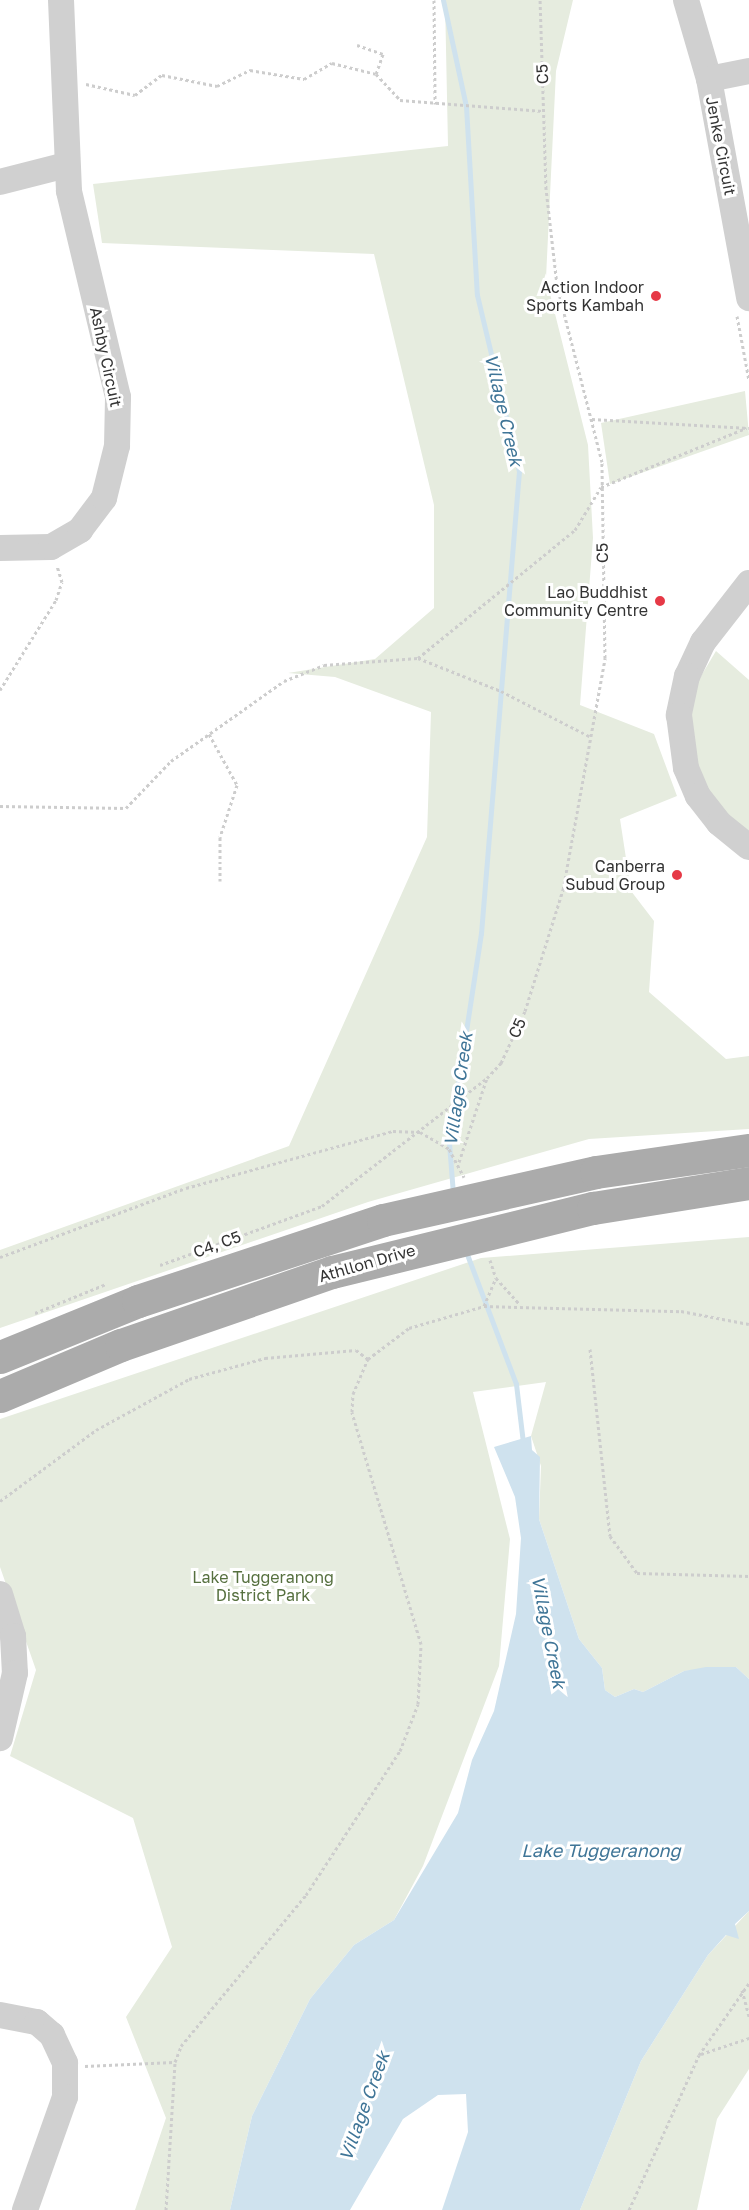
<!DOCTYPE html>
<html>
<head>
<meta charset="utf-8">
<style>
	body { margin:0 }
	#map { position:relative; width:749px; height:2210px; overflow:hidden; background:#fff; font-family:"Golos Text",sans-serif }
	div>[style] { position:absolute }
	.green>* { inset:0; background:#e6ecdf }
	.water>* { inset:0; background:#cfe2ee }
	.stream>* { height:5px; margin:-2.5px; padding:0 2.5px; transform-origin:2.5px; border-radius:2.5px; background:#cfe2ee }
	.path>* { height:3px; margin-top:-1.5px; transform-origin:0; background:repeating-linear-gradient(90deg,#cdcdcd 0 3px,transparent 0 6px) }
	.minor>* { height:26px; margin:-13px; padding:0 13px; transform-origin:13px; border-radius:13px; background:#d0d0d0 }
	.major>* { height:33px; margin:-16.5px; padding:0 16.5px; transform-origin:16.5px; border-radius:16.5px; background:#ababab }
	.dots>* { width:16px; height:16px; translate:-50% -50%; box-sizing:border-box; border:3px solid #fff; border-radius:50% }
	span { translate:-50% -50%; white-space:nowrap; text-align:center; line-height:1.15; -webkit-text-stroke:6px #fff; paint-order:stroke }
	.street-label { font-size:16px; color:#333 }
	.poi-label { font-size:16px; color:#333 }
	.right { translate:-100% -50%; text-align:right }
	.park-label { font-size:16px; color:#56703f }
	.water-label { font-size:18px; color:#3f7597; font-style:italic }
</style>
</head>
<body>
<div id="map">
	<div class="green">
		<div style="clip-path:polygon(445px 0,573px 0,556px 71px,546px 278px,588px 445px,593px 538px,580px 705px,654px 734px,677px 796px,620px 819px,631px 891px,654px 921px,649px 992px,726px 1059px,749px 1056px,749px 1129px,589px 1139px,368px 1202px,0 1328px,0 1250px,289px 1146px,427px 837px,431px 712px,335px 677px,288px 673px,375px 659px,434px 608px,434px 505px,374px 254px,102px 243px,93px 184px,448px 146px)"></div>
		<div style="clip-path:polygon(745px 391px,749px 435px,610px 484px,601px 423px)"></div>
		<div style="clip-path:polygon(716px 651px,749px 680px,749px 834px,725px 814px,705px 785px,694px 751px,691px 717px,698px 681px)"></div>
		<div style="clip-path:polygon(749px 1237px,749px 1679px,736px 1667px,684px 1671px,643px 1692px,634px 1689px,615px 1697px,605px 1690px,602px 1668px,579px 1639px,539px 1519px,541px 1466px,531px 1436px,546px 1382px,473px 1392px,510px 1539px,499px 1666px,423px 1866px,394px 1920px,354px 1945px,310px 1999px,252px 2116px,230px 2210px,135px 2210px,166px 2118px,126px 2017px,172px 1947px,133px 1818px,10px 1756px,36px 1670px,0 1567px,0 1419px,481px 1258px)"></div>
		<div style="clip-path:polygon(749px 1911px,749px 2069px,717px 2119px,697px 2210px,580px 2210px,641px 2061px,708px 1955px)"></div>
	</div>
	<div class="water">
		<div style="clip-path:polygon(531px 1436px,532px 1450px,540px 1457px,539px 1519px,579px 1639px,602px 1668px,605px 1690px,615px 1697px,634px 1689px,643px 1692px,684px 1671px,706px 1667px,736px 1667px,749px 1679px,749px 1911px,735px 1924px,739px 1939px,726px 1935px,708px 1955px,641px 2061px,580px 2210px,442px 2210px,468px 2132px,466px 2094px,438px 2095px,403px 2119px,350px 2210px,230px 2210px,252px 2116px,310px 1999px,354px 1945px,394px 1920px,458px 1813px,472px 1760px,494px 1711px,516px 1614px,521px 1538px,515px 1497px,494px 1447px)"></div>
	</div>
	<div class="stream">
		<div style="left:443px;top:0;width:108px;rotate:77.8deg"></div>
		<div style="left:466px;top:106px;width:189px;rotate:86.7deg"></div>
		<div style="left:477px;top:295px;width:181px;rotate:76.6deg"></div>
		<div style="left:519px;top:471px;width:464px;rotate:94.7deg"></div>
		<div style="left:481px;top:933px;width:212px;rotate:98.7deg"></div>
		<div style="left:449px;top:1143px;width:51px;rotate:85.5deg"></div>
		<div style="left:465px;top:1249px;width:144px;rotate:69.3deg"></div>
		<div style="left:516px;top:1384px;width:59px;rotate:83.2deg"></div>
	</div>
	<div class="path">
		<div style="left:434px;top:0;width:104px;rotate:89.4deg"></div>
		<div style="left:357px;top:45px;width:28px;rotate:19deg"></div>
		<div style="left:383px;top:54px;width:21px;rotate:109deg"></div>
		<div style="left:376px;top:74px;width:35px;rotate:47deg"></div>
		<div style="left:400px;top:100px;width:143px;rotate:4.4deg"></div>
		<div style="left:86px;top:84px;width:50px;rotate:12.7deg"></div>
		<div style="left:135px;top:95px;width:34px;rotate:-37deg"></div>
		<div style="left:162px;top:75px;width:56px;rotate:11.3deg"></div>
		<div style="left:217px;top:86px;width:37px;rotate:-26deg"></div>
		<div style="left:250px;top:70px;width:55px;rotate:9.5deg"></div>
		<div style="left:304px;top:79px;width:32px;rotate:-30deg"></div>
		<div style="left:332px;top:63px;width:45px;rotate:14deg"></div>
		<div style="left:737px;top:316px;width:65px;rotate:79.4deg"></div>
		<div style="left:592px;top:419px;width:157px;rotate:3.3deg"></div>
		<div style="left:418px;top:658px;width:203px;rotate:-39.2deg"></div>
		<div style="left:575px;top:530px;width:50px;rotate:-58.8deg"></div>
		<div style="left:601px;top:487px;width:157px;rotate:-22.1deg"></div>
		<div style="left:0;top:690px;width:106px;rotate:-58.1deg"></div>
		<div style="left:56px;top:600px;width:19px;rotate:-72deg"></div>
		<div style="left:62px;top:582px;width:17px;rotate:-107deg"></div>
		<div style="left:209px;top:734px;width:58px;rotate:61.2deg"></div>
		<div style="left:237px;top:785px;width:55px;rotate:108.1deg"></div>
		<div style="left:220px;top:837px;width:44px;rotate:90deg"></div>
		<div style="left:0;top:806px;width:126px;rotate:0.9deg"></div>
		<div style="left:126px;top:808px;width:65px;rotate:-46.2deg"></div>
		<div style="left:171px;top:761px;width:138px;rotate:-35.3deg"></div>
		<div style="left:284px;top:681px;width:43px;rotate:-21.8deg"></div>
		<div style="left:324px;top:665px;width:94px;rotate:-4.3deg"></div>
		<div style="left:418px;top:658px;width:89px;rotate:21.7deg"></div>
		<div style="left:501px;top:691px;width:101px;rotate:27.1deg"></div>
		<div style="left:459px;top:1162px;width:89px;rotate:-71.6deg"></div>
		<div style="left:0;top:1257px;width:198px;rotate:-20.4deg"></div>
		<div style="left:186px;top:1188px;width:215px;rotate:-15.4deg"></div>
		<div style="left:393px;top:1131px;width:27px;rotate:2deg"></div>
		<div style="left:420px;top:1132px;width:34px;rotate:30deg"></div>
		<div style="left:449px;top:1149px;width:32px;rotate:62deg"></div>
		<div style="left:490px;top:1260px;width:19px;rotate:72deg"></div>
		<div style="left:496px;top:1278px;width:36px;rotate:48deg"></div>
		<div style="left:160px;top:1265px;width:172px;rotate:-20deg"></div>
		<div style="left:322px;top:1206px;width:209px;rotate:-37.8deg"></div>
		<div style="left:487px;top:1078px;width:21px;rotate:-47deg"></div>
		<div style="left:501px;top:1063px;width:57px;rotate:-65.2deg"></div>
		<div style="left:525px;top:1011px;width:127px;rotate:-72.6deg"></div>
		<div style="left:563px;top:890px;width:236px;rotate:-79.7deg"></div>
		<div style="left:605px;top:658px;width:196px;rotate:-90.9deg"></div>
		<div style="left:602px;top:462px;width:183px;rotate:-104.3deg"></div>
		<div style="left:557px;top:285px;width:97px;rotate:-96.5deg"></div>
		<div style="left:546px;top:189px;width:189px;rotate:-91.8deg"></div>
		<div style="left:484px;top:1306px;width:30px;rotate:-67deg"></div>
		<div style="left:35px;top:1313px;width:77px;rotate:-22.2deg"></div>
		<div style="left:590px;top:1349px;width:188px;rotate:83.9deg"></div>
		<div style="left:610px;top:1536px;width:46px;rotate:53.9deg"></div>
		<div style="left:637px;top:1573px;width:112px;rotate:1.5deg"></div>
		<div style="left:0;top:1501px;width:119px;rotate:-36.5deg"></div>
		<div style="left:96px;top:1430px;width:106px;rotate:-28.7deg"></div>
		<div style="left:189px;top:1379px;width:79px;rotate:-15.4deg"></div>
		<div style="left:265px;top:1358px;width:91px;rotate:-5deg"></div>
		<div style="left:356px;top:1350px;width:15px;rotate:37deg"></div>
		<div style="left:742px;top:1990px;width:28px;rotate:75deg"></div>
		<div style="left:701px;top:2054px;width:51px;rotate:-18.4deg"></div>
		<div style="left:85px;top:2066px;width:89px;rotate:-2.6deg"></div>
		<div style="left:166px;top:2210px;width:148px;rotate:-86.5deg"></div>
		<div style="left:175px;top:2062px;width:17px;rotate:-69deg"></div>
		<div style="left:181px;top:2046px;width:196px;rotate:-50.4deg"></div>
		<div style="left:306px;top:1895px;width:172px;rotate:-56.9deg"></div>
		<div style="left:400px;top:1751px;width:50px;rotate:-69deg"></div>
		<div style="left:418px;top:1704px;width:60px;rotate:-87.1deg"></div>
		<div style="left:421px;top:1644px;width:242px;rotate:-106.6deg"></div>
		<div style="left:352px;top:1412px;width:18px;rotate:-87deg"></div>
		<div style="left:353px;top:1394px;width:38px;rotate:-67deg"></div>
		<div style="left:368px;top:1359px;width:51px;rotate:-37.1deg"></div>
		<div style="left:409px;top:1328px;width:78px;rotate:-16.3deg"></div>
		<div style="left:484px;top:1306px;width:197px;rotate:1.5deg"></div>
		<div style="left:681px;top:1311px;width:69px;rotate:10.8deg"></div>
		<div style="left:629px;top:2210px;width:170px;rotate:-65.7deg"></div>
		<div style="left:699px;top:2055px;width:88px;rotate:-55.2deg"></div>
	</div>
	<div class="minor">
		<div style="left:686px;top:0;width:82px;rotate:73.8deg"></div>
		<div style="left:709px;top:79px;width:223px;rotate:79.6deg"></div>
		<div style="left:709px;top:79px;width:41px;rotate:-11.3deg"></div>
		<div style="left:0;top:182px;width:68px;rotate:-14.4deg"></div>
		<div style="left:0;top:548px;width:51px;rotate:-1.1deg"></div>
		<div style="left:51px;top:547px;width:34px;rotate:-30deg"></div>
		<div style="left:80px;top:530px;width:40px;rotate:-53deg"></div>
		<div style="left:104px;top:498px;width:54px;rotate:-76deg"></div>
		<div style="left:117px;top:446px;width:49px;rotate:-88.8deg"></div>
		<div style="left:118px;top:397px;width:212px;rotate:-103.4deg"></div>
		<div style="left:69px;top:191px;width:191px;rotate:-92.4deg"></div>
		<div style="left:749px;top:583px;width:75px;rotate:127.9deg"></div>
		<div style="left:703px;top:642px;width:38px;rotate:115deg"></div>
		<div style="left:687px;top:676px;width:40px;rotate:102deg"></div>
		<div style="left:679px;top:715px;width:53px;rotate:82.5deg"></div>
		<div style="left:686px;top:768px;width:30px;rotate:67deg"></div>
		<div style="left:698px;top:796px;width:34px;rotate:52deg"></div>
		<div style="left:719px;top:823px;width:38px;rotate:39deg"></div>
		<div style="left:0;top:1594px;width:44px;rotate:72.8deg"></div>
		<div style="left:13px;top:1636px;width:37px;rotate:87deg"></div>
		<div style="left:15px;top:1673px;width:67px;rotate:103deg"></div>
		<div style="left:0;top:2015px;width:38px;rotate:11deg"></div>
		<div style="left:37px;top:2022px;width:20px;rotate:41deg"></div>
		<div style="left:52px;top:2035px;width:31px;rotate:65deg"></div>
		<div style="left:65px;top:2063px;width:34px;rotate:90deg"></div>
		<div style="left:65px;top:2097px;width:120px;rotate:109.5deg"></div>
	</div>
	<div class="major">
		<div style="left:0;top:1357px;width:149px;rotate:-22.1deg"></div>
		<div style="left:138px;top:1301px;width:258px;rotate:-18.3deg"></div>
		<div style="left:383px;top:1220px;width:218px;rotate:-12.7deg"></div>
		<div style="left:596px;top:1172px;width:155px;rotate:-8.2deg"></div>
		<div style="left:0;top:1396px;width:131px;rotate:-22.9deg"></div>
		<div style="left:121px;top:1345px;width:223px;rotate:-19.1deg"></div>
		<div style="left:332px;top:1272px;width:269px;rotate:-13.8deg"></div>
		<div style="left:593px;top:1208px;width:158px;rotate:-9.1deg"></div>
	</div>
	<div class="dots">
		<div style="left:656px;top:296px;background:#e63946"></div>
		<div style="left:660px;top:601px;background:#e63946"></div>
		<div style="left:677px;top:875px;background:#e63946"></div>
	</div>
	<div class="street-label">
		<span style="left:542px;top:74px;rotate:-92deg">C5</span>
		<span style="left:721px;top:146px;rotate:79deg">Jenke Circuit</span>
		<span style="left:106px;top:357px;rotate:78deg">Ashby Circuit</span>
		<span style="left:602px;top:553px;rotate:-91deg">C5</span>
		<span style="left:517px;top:1028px;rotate:-65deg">C5</span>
		<span style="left:217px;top:1244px;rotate:-20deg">C4, C5</span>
		<span style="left:367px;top:1263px;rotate:-16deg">Athllon Drive</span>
	</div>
	<div class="poi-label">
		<span class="right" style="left:644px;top:296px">Action Indoor<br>Sports Kambah</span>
		<span class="right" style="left:648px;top:601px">Lao Buddhist<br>Community Centre</span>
		<span class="right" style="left:665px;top:875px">Canberra<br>Subud Group</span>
	</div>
	<div class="park-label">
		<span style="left:263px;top:1586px">Lake Tuggeranong<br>District Park</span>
	</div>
	<div class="water-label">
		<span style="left:504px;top:410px;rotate:77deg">Village Creek</span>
		<span style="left:458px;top:1089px;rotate:-82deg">Village Creek</span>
		<span style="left:549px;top:1632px;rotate:79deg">Village Creek</span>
		<span style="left:601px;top:1850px">Lake Tuggeranong</span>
		<span style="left:364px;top:2106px;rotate:-70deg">Village Creek</span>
	</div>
</div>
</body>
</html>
